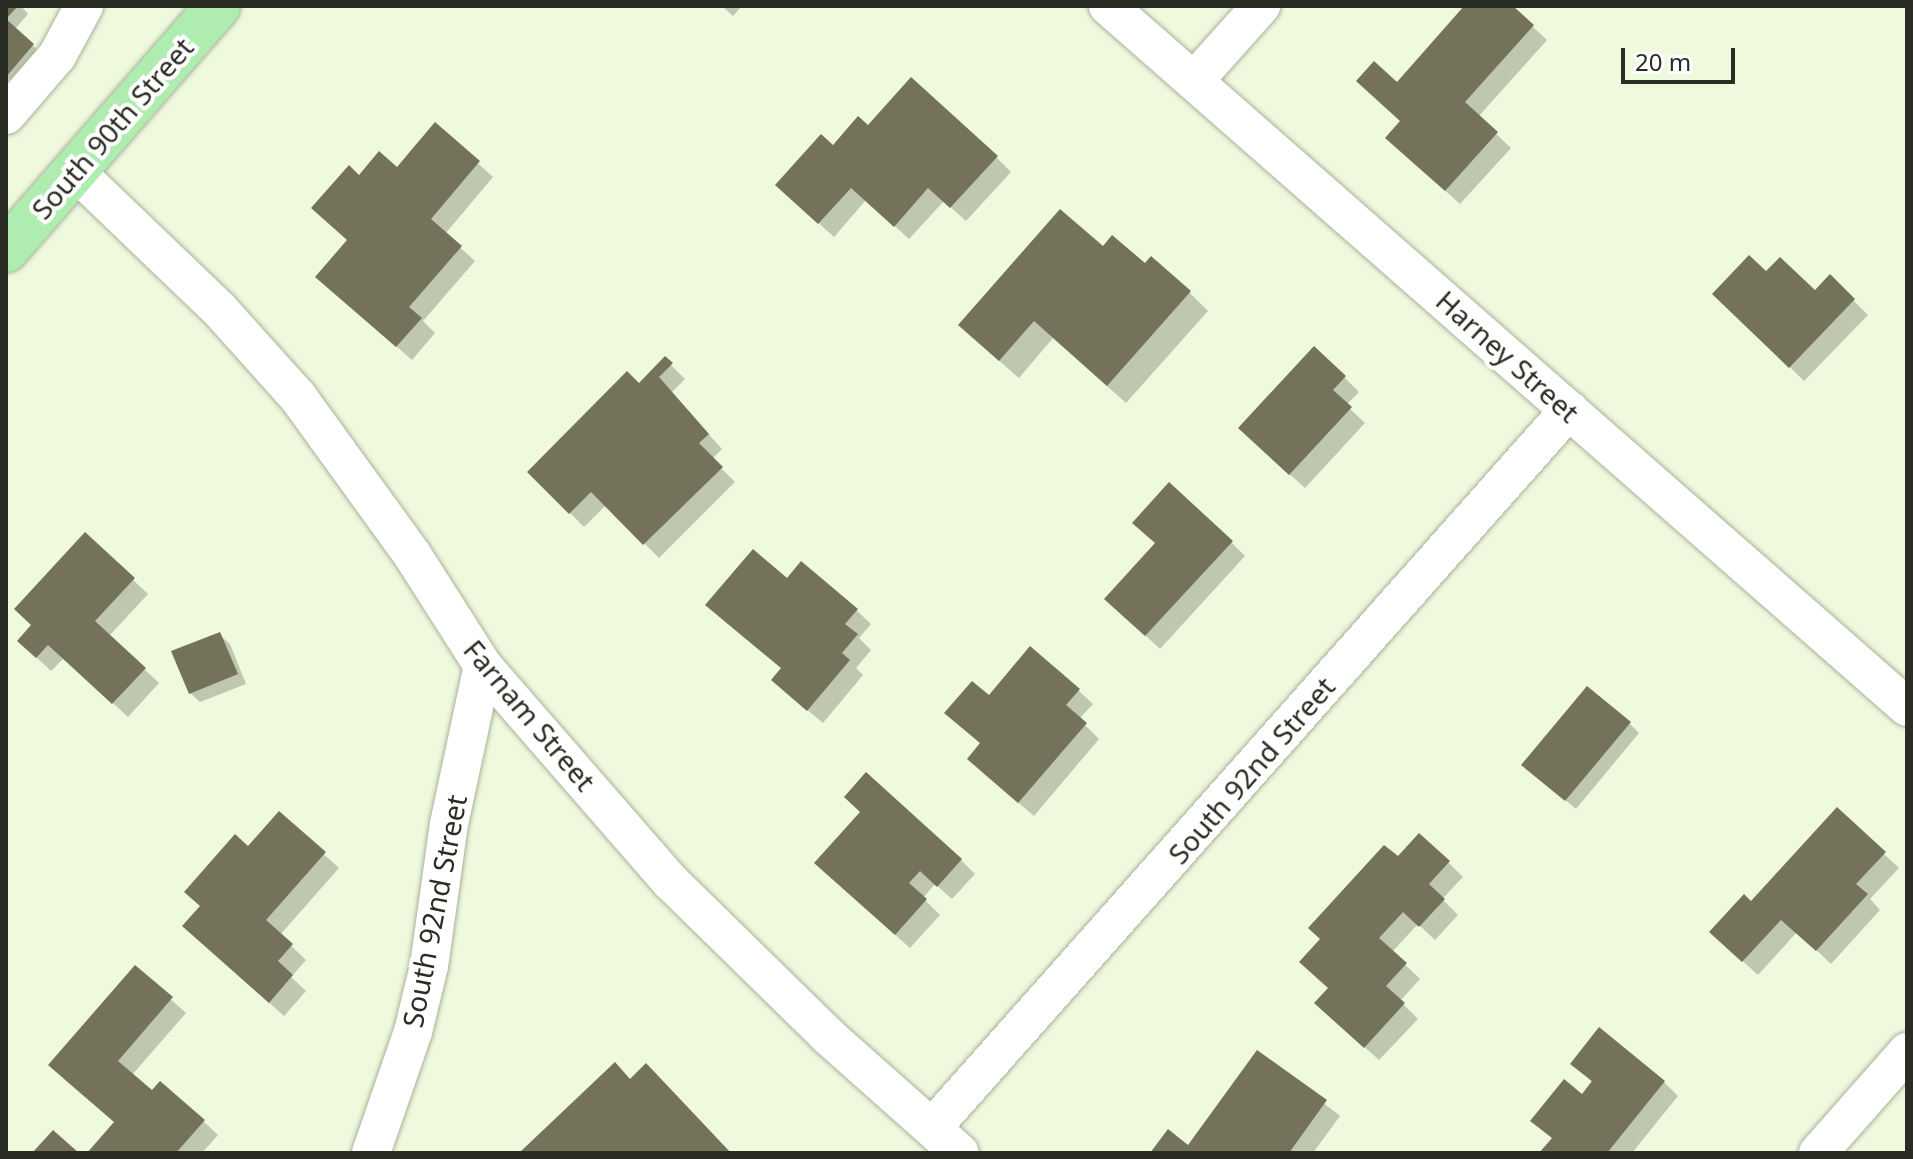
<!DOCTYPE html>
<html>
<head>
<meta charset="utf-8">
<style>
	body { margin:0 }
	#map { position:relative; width:1913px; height:1159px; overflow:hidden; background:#eff9de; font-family:"Noto Sans",sans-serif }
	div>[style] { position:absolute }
	.shadow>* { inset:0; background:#0003 }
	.building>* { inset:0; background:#74725a }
	.roads { filter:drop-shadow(0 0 2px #a9b299) drop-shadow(0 0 2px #a9b299) }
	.minor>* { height:38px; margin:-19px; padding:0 19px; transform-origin:19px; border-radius:19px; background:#fff }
	.major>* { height:44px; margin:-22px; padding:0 22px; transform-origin:22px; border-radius:22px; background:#aeecaf }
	span { translate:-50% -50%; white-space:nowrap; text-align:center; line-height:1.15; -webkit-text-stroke:8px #fff; paint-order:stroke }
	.street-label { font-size:28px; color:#2a2d23 }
	.frame { position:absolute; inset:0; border:8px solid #2a2d23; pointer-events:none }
	.scale { position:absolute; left:1621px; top:48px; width:114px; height:36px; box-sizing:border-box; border:4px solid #2a2d23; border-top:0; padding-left:10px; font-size:24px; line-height:28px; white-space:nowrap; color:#2a2d23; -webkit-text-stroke:6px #fff; paint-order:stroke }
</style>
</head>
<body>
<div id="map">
	<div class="shadow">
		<div style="clip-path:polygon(6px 6px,21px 6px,28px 14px,15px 29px,43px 55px,16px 85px,6px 77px)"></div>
		<div style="clip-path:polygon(722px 6px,742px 6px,733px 16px)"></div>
		<div style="clip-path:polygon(1467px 6px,1510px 6px,1547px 40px,1478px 117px,1511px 148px,1460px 204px,1402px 152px,1397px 85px)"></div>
		<div style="clip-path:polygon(435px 125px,493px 177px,445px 234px,475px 261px,423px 321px,435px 333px,412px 360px,317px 277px,349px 241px,360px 177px,397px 169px)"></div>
		<div style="clip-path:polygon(868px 128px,996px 157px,1011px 172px,966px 221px,944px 201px,909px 239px,866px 200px,834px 237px,792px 199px,833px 148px)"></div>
		<div style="clip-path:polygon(1103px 249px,1145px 266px,1189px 292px,1208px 311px,1126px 403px,1053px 338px,1019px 378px,979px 343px)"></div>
		<div style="clip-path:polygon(1766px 274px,1815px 293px,1830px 277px,1868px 315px,1804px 381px,1715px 294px)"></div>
		<div style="clip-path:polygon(665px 359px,685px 379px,671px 393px,722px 449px,712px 459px,735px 482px,659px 558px,606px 505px,584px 527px,530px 472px,639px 385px)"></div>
		<div style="clip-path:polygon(1344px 377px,1359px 392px,1346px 405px,1365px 423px,1305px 488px,1255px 443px)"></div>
		<div style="clip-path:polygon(85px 535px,148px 594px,109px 636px,159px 683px,128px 717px,64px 658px,51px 671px,34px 655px,33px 626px)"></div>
		<div style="clip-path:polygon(1231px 542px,1245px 556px,1160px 649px,1121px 613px)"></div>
		<div style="clip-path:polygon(856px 610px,871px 624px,859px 638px,871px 650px,856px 668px,863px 675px,823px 723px,788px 694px,782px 669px,722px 619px)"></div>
		<div style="clip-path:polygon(220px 635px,230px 644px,246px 684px,200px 702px,190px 693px)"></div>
		<div style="clip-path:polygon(1078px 690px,1093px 704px,1079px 719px,1099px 739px,1034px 816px,983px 773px,982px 745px,947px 713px,989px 698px)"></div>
		<div style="clip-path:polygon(1630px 724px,1639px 733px,1576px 809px,1534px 774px)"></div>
		<div style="clip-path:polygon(862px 813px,961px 860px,975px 874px,952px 899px,935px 884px,923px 898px,940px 915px,910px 948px,831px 877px)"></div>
		<div style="clip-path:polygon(279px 814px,339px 868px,280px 935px,306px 960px,291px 977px,306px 991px,284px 1016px,199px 940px,248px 849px)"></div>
		<div style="clip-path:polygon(1884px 854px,1899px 868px,1870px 899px,1880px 910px,1831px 964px,1797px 932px,1758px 975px,1726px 946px,1752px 904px)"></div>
		<div style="clip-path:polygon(1398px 859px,1448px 862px,1463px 877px,1442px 899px,1458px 915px,1435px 940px,1418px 924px,1392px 952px,1420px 979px,1400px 1001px,1418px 1019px,1379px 1060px,1331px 1017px,1330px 988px)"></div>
		<div style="clip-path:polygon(135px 967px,186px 1013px,132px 1075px,152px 1093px,203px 1121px,218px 1135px,202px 1153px,89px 1153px,116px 1123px,64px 1079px)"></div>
		<div style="clip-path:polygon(1258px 1052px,1340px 1116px,1313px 1153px,1153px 1153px,1189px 1147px)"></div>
		<div style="clip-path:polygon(1572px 1064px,1664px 1082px,1678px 1096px,1632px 1153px,1542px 1153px,1553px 1139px,1533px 1120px,1582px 1096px,1593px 1083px)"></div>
	</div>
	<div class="building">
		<div style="clip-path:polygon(6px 6px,18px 6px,6px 19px,34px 44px,6px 77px)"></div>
		<div style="clip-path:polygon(1464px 6px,1513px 6px,1534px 25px,1465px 102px,1498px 132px,1445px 191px,1385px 138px,1400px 121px,1356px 81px,1374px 61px,1397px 82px)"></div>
		<div style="clip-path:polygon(911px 77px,998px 156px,950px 208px,928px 188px,894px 227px,851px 188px,818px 224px,775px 185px,821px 134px,833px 145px,858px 116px,868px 125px)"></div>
		<div style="clip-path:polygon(435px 122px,480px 161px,431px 219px,462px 246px,409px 307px,422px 318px,396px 347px,315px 277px,347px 240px,311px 208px,349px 165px,359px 175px,379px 151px,397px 167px)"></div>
		<div style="clip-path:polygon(1060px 209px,1103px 246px,1112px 235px,1145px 263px,1151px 256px,1191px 291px,1107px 386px,1034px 321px,999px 361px,958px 325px)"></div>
		<div style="clip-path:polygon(1749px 255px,1766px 271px,1780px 257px,1815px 290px,1830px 274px,1855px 299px,1789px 368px,1712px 294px)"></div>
		<div style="clip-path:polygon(1314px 346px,1346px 376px,1333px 390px,1352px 407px,1289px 475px,1238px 428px)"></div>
		<div style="clip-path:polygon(665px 356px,673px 363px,659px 377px,709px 434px,699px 443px,723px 467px,643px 545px,591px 492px,569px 514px,527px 472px,627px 371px,639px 383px)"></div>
		<div style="clip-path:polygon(1169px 482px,1233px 541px,1145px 636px,1104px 599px,1155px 543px,1132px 523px)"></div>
		<div style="clip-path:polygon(85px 532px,135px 578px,95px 621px,146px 668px,112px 704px,48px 645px,36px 658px,17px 641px,31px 625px,14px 609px)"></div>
		<div style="clip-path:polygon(753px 549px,787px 578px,801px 561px,858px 609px,845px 624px,858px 634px,842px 653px,850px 660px,807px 711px,771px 680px,781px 668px,705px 605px)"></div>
		<div style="clip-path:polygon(220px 632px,238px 674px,189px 694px,171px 651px)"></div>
		<div style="clip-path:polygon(1030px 646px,1080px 689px,1066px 705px,1087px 723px,1018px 803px,967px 759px,980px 743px,944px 713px,972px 681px,989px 695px)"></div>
		<div style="clip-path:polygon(1587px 686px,1631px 722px,1565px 801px,1521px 765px)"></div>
		<div style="clip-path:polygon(866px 772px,962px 859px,937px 887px,920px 871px,909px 883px,927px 899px,895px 935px,814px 863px,860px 812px,844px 797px)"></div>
		<div style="clip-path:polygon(1837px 807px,1886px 852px,1856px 884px,1868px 894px,1816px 951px,1781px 920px,1742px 962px,1709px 932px,1744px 894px,1751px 901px)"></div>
		<div style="clip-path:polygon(279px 811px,326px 852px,266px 920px,293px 944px,278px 961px,293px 975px,269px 1003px,182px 926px,200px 906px,184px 892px,235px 834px,248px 846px)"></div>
		<div style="clip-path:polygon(1419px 833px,1450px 861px,1429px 884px,1445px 899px,1419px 927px,1403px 912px,1379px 938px,1407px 963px,1386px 986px,1405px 1003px,1364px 1048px,1314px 1003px,1328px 988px,1299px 962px,1320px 939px,1308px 928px,1384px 845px,1398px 856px)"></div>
		<div style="clip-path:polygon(135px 965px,173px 997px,118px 1061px,152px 1090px,160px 1081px,205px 1120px,176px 1153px,87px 1153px,114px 1122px,48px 1065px)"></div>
		<div style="clip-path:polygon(1599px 1027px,1665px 1081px,1607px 1153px,1539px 1153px,1552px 1138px,1530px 1121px,1564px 1079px,1582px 1094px,1592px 1081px,1570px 1064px)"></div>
		<div style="clip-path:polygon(1257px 1050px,1327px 1100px,1289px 1153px,1150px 1153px,1168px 1129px,1188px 1145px)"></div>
		<div style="clip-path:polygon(615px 1062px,630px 1079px,646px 1063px,731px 1153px,519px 1153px)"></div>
		<div style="clip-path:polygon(53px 1130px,79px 1153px,32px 1153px)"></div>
	</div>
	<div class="roads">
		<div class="minor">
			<div style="left:1108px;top:6px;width:1063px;rotate:41.26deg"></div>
			<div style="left:1194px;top:81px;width:101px;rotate:-48.2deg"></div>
			<div style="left:6px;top:115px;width:78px;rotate:-49.2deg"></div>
			<div style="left:57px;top:56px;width:57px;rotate:-61.6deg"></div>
			<div style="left:75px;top:171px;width:199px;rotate:43.8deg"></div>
			<div style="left:219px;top:309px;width:118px;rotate:48.1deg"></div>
			<div style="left:298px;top:397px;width:196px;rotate:54.1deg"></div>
			<div style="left:413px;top:556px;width:130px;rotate:57.5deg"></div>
			<div style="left:483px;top:666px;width:286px;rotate:49deg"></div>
			<div style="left:671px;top:882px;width:220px;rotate:44.4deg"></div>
			<div style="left:828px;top:1036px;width:176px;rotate:41.6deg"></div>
			<div style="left:932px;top:1128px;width:960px;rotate:-48.42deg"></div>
			<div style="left:371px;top:1153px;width:128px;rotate:-70.9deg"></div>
			<div style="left:413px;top:1032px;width:68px;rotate:-76.4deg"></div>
			<div style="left:429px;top:966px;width:143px;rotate:-82deg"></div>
			<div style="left:449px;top:824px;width:162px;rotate:-77.9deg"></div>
			<div style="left:1818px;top:1153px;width:135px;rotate:-48.6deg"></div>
		</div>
		<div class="major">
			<div style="left:6px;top:250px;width:323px;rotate:-49deg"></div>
		</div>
	</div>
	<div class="street-label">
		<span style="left:112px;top:128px;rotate:-49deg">South 90th Street</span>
		<span style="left:1508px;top:356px;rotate:42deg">Harney Street</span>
		<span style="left:530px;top:715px;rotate:50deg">Farnam Street</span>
		<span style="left:1251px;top:770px;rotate:-49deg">South 92nd Street</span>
		<span style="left:434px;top:911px;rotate:-79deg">South 92nd Street</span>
	</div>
	<div class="frame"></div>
	<div class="scale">20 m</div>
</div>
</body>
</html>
